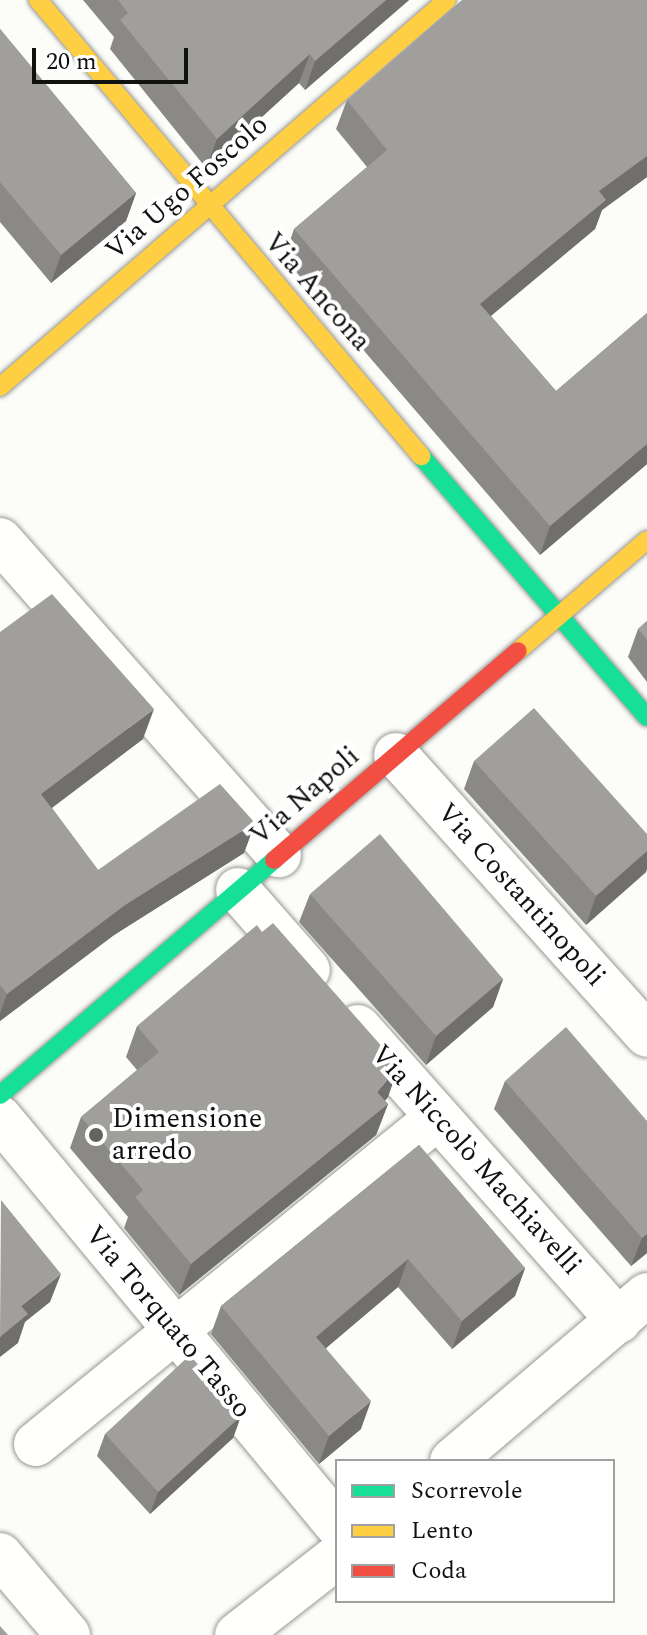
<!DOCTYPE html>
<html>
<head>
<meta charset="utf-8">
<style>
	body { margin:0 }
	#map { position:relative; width:647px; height:1635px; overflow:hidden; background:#fcfcf8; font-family:Spectral,serif }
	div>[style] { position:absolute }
	.roads { filter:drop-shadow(0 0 2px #979795) drop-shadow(0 0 2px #979795) }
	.street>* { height:44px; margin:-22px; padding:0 22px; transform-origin:22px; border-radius:22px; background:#fffffe }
	.fast>* { height:18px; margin:-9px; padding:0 9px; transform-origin:9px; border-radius:9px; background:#16e098 }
	.slow>* { height:18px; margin:-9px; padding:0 9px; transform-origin:9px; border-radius:9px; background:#ffcf43 }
	.jam>* { height:18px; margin:-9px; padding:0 9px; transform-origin:9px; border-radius:9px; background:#f24e42 }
	.wall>* { inset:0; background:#8a8986 }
	.shaded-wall>* { inset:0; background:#706f6d }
	.building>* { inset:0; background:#a09f9c }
	.dots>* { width:22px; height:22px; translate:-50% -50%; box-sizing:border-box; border:4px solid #fff; border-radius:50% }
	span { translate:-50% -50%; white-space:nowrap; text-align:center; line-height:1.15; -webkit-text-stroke:8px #fff; paint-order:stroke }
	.street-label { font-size:28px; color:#111 }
	.poi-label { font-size:28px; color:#111 }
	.left { translate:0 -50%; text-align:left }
	.legend { position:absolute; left:335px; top:1459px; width:280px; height:144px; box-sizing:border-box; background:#fff; border:2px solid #a0a0a0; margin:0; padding:10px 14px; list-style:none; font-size:24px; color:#111 }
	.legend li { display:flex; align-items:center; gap:16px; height:40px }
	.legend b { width:40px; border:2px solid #a0a0a0 }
	.scale { position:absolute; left:32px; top:48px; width:156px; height:36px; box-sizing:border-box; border:4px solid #111; border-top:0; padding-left:10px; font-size:24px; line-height:28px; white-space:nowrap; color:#111; -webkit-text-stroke:6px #fff; paint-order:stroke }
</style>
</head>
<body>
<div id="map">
	<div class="roads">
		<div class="street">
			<div style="left:0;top:540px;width:421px;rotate:48.5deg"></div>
			<div style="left:396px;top:755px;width:376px;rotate:48.1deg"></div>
			<div style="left:238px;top:890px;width:106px;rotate:48.8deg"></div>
			<div style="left:358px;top:1027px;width:393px;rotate:48.4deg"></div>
			<div style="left:0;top:1118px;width:528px;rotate:50.37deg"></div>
			<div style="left:36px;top:1444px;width:517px;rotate:-39.11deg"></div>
			<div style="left:452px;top:1461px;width:256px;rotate:-40.4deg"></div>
			<div style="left:0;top:1555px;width:105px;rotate:49.6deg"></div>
			<div style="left:237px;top:1635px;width:127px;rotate:-38deg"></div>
		</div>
		<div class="fast">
			<div style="left:421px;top:456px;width:345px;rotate:49.1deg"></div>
			<div style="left:0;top:1095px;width:361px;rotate:-40.6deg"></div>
		</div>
		<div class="slow">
			<div style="left:38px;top:0;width:596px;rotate:49.97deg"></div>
			<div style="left:0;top:387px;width:591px;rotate:-40.89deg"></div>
			<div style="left:518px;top:651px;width:170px;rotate:-40.7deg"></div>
		</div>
		<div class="jam">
			<div style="left:274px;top:860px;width:321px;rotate:-40.6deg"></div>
		</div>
	</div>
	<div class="wall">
		<div style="clip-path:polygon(83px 0,409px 0,305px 90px,299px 83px,206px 168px,110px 49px,114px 37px)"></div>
		<div style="clip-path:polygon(647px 0,647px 177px,602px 210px,595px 229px,491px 316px,556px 391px,647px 313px,647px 464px,540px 555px,284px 258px,294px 229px,367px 167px,336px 129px,347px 100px)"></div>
		<div style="clip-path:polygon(0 29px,136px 193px,126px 221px,51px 283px,0 222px)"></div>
		<div style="clip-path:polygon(647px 621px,647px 682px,628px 657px,638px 629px)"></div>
		<div style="clip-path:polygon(0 632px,143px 739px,52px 808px,98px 870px,255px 823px,244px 853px,114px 935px,0 1021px)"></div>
		<div style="clip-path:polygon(474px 761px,647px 834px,647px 868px,646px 872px,586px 925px,464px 789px)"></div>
		<div style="clip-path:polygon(310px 894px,503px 979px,493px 1007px,426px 1065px,299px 922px)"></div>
		<div style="clip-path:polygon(137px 1026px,388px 1097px,385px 1101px,388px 1104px,376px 1135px,179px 1295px,124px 1228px,128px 1217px,70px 1148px,81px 1117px,137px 1070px,126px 1057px)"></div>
		<div style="clip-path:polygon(505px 1081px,647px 1121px,647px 1253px,631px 1266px,494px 1109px)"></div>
		<div style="clip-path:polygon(419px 1145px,525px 1268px,515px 1296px,452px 1349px,398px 1287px,326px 1348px,361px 1429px,319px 1464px,211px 1334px,221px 1306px)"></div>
		<div style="clip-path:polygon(241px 1416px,233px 1438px,150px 1514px,97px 1456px,105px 1434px)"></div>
	</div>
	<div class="shaded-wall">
		<div style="clip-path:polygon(386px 0,409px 0,305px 90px,315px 61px)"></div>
		<div style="clip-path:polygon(310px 54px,299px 83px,206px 168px,217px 139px)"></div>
		<div style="clip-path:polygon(647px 156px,647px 177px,602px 210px,595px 229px,470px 333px,480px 304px,599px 191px)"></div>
		<div style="clip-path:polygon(136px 193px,126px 221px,51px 283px,61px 255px)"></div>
		<div style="clip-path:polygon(647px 444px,647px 464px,540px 555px,550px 526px)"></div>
		<div style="clip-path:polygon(154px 709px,143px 739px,30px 824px,41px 794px)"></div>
		<div style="clip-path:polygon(255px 823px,244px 853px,114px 935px,0 1021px,0 1013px,7px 994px,125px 905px)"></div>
		<div style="clip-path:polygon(647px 851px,647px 868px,646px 872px,586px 925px,596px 896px)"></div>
		<div style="clip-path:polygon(503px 979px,493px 1007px,426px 1065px,436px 1036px)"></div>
		<div style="clip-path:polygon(399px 1066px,388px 1097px,370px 1118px,388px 1104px,376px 1135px,179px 1295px,191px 1264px,377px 1092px)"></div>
		<div style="clip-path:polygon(647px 1234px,647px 1253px,631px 1266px,642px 1238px)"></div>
		<div style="clip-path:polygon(408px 1259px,398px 1287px,306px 1365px,316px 1337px)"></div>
		<div style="clip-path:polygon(525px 1268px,515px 1296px,452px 1349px,462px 1321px)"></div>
		<div style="clip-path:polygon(61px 1274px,50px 1302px,25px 1322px,18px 1343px,0 1357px,0 1337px,21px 1306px)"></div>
		<div style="clip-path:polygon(371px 1401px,361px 1429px,319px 1464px,329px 1436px)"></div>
		<div style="clip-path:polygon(241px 1416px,233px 1438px,150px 1514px,158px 1492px)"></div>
	</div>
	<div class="building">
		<div style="clip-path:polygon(118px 0,386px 0,315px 61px,310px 54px,217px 139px,120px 20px,128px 13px)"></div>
		<div style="clip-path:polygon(462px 0,647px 0,647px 156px,599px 191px,606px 200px,480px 304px,556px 391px,647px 313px,647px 444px,550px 526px,294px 229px,387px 150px,347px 100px)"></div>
		<div style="clip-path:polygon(0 29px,136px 193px,61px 255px,0 182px)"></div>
		<div style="clip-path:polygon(52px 594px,154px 709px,41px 794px,98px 870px,220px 784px,255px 823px,125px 905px,7px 994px,0 985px,0 632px)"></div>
		<div style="clip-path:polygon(647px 621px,647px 640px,638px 629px)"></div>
		<div style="clip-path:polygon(534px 708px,647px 834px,647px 851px,596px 896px,474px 761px)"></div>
		<div style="clip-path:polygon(380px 834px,503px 979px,436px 1036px,310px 894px)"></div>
		<div style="clip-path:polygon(273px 923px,399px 1066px,377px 1092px,388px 1104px,191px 1264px,135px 1197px,143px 1190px,81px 1117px,159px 1052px,137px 1026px,257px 925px,262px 932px)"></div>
		<div style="clip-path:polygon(566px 1027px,647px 1121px,647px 1234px,642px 1238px,505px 1081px)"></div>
		<div style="clip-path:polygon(419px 1145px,525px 1268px,462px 1321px,408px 1259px,316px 1337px,371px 1401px,329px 1436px,221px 1306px)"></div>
		<div style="clip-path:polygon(1px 1200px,61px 1274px,21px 1306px,28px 1314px,0 1337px)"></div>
		<div style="clip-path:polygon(190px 1355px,241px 1416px,158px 1492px,105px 1434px)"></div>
		<div style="clip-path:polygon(0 1626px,8px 1635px,0 1635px)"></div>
	</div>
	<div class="dots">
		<div style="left:96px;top:1135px;background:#636362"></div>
	</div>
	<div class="street-label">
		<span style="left:187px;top:188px;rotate:-41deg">Via Ugo Foscolo</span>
		<span style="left:317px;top:292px;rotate:49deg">Via Ancona</span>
		<span style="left:305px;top:796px;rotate:-41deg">Via Napoli</span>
		<span style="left:521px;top:895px;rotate:48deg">Via Costantinopoli</span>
		<span style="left:476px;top:1160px;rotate:48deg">Via Niccolò Machiavelli</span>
		<span style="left:168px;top:1322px;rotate:50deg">Via Torquato Tasso</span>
	</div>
	<div class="poi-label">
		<span class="left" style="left:112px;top:1135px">Dimensione<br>arredo</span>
	</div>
	<ul class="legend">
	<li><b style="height:10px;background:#16e098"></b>Scorrevole</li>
	<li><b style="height:10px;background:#ffcf43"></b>Lento</li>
	<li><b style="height:10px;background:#f24e42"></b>Coda</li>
	</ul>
	<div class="scale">20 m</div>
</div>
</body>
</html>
